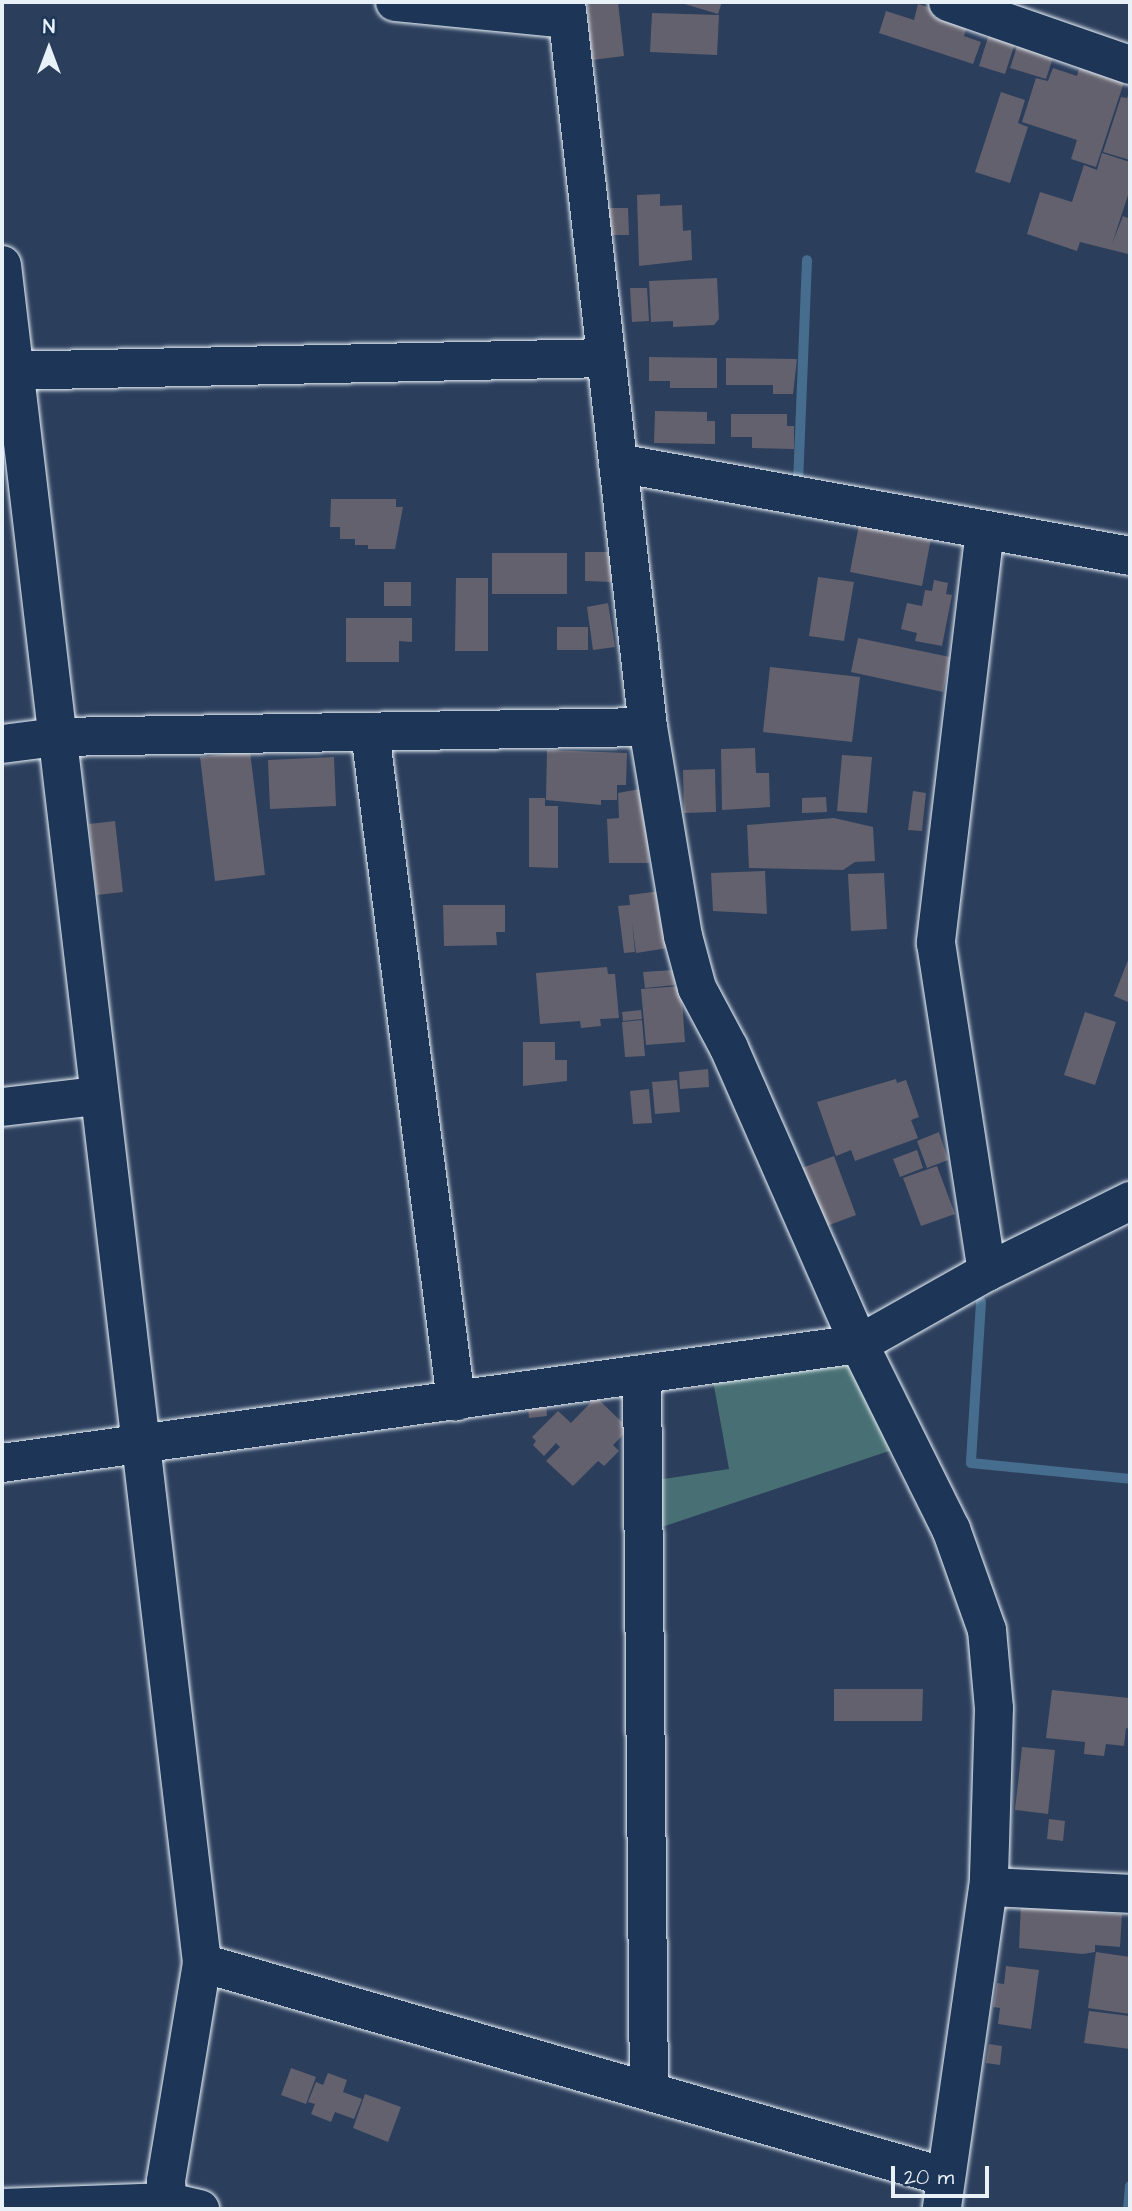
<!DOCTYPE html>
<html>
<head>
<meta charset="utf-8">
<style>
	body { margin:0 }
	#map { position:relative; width:1132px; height:2211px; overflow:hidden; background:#2b3e5c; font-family:"Architects Daughter",sans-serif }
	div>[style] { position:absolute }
	.green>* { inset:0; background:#487074 }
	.stream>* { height:10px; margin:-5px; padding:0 5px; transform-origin:5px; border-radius:5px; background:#466d8e }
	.building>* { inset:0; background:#64616e }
	.roads { filter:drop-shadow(0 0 2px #e8f1f8) drop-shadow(0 0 2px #e8f1f8) }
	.minor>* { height:38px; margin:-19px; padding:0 19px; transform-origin:19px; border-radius:19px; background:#1d3557 }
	span { translate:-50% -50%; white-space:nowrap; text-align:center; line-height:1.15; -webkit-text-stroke:7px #1d3557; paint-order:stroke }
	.frame { position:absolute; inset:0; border:4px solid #e8f1f8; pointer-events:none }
	.north { position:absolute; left:14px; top:14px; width:70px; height:70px; -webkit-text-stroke:5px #1d3557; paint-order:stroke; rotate:0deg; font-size:19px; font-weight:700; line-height:28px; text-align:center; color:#e8f1f8 }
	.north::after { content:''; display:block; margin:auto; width:24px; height:32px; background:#e8f1f8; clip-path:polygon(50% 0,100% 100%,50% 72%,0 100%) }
	.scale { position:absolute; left:891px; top:2166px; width:98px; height:32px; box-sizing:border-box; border:4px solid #e8f1f8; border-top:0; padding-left:9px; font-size:21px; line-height:24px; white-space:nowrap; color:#e8f1f8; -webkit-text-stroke:5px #1d3557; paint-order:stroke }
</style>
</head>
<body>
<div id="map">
	<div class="green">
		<div style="clip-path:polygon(851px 1362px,895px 1449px,656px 1529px,657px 1480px,729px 1469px,712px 1375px)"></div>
	</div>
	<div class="stream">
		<div style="left:798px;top:484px;width:224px;rotate:-87.7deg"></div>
		<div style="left:981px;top:1302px;width:161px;rotate:93.6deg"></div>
		<div style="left:971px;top:1463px;width:160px;rotate:5.7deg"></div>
		<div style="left:1128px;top:2209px;width:23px;rotate:-85deg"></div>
	</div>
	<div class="building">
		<div style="clip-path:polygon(587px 2px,618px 2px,624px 56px,592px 60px)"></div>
		<div style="clip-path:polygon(678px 2px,722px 2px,718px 14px)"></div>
		<div style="clip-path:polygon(918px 4px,969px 20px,964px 36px,981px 42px,973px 64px,879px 33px,886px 11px,914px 20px)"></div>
		<div style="clip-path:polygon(652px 13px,719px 15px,717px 55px,650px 52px)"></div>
		<div style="clip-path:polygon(990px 31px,1016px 40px,1005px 74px,979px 66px)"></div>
		<div style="clip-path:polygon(1020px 37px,1056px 48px,1046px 79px,1010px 68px)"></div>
		<div style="clip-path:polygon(1082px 59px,1127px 73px,1096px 167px,1071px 159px,1077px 140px,1022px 122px,1036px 78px,1048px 81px,1053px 68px,1077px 76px)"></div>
		<div style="clip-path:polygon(1130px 90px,1130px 160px,1103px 152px,1121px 97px,1127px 98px)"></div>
		<div style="clip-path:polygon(1001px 92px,1025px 100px,1018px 123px,1028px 127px,1010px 183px,975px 172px)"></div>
		<div style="clip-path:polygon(1102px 153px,1130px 162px,1130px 189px,1112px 244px,1123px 216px,1130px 219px,1128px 254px,1080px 242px,1077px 251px,1027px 234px,1040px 192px,1072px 202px,1084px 165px,1097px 170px)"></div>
		<div style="clip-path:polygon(660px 194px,660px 206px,682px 205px,683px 231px,691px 230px,692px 260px,639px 266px,637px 195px)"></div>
		<div style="clip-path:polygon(608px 208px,628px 208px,629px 235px,609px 235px)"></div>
		<div style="clip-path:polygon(717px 278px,719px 319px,714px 325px,673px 327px,673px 321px,651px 322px,649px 281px)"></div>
		<div style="clip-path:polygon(630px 288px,647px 288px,649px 321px,632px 322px)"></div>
		<div style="clip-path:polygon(649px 357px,717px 358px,717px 388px,670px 388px,670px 381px,649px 381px)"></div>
		<div style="clip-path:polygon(726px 358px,797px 359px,793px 394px,773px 394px,773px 385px,726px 385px)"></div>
		<div style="clip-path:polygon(655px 411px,707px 412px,707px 421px,715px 421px,715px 444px,654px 443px)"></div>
		<div style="clip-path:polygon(731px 414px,787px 414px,787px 426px,794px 426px,794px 449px,752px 448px,752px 437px,731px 437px)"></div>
		<div style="clip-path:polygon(331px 499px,396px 499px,396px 507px,403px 507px,395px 549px,368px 549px,368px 545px,355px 545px,355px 539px,340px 539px,340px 527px,330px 527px)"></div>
		<div style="clip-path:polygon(860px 519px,932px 533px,922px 586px,850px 572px)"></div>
		<div style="clip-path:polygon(585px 552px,612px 552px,612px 582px,585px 581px)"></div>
		<div style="clip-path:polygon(492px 553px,567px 553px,567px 594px,492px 594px)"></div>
		<div style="clip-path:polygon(818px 577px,854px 582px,844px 641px,809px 636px)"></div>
		<div style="clip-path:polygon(456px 578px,488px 578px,488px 651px,455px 651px)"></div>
		<div style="clip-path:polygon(934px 580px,948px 583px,946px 594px,952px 595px,942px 646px,915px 641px,917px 633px,901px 629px,907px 603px,922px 606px,925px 590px,932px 591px)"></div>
		<div style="clip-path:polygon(384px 582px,411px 582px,411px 606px,384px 606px)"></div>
		<div style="clip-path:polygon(608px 603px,615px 647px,593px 650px,587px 607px)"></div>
		<div style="clip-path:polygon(346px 618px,412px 618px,412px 642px,399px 641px,399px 662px,346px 662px)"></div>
		<div style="clip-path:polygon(557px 627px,588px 627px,588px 650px,557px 650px)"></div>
		<div style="clip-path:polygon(858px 638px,950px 657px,943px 692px,851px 672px)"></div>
		<div style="clip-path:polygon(770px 667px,860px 677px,852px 742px,763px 732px)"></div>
		<div style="clip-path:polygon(755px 748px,756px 773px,769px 773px,770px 807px,722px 810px,721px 749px)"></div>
		<div style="clip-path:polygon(547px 750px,627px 753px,626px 785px,617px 785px,617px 800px,601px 800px,601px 805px,546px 800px)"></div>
		<div style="clip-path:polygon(250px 751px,265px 875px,215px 881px,200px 757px)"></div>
		<div style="clip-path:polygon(842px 755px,872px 757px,867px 813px,837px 811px)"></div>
		<div style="clip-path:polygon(334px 757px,336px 806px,270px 809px,268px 760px)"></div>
		<div style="clip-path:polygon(715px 769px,716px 812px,684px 813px,683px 770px)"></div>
		<div style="clip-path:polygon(645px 788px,649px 863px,609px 863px,607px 819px,619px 818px,618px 793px)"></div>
		<div style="clip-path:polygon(913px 791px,926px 793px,922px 831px,908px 830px)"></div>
		<div style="clip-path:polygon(826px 797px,827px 812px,802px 813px,802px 798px)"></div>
		<div style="clip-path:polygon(529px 798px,545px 798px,545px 806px,558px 806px,558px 868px,529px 867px)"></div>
		<div style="clip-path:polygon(834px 818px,873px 827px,875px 861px,855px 862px,843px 870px,749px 868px,747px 825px)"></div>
		<div style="clip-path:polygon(115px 821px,123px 892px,97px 895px,89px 824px)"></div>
		<div style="clip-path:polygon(765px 871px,767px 914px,713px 911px,711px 873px)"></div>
		<div style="clip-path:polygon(884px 873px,887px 929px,851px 931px,848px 874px)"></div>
		<div style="clip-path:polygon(661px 891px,668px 948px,636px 953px,632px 922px,635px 952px,624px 953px,618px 906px,630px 905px,629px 895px)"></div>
		<div style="clip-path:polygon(443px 905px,505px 905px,505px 932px,496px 932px,497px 945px,444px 946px)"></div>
		<div style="clip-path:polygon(1130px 955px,1130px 1003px,1114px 996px)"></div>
		<div style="clip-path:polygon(607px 967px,608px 974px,615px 974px,619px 1018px,600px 1019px,601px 1026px,581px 1028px,580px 1021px,540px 1024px,536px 973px)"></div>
		<div style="clip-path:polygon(673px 970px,675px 985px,645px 988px,643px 972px)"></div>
		<div style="clip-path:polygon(681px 986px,685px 1042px,646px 1045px,641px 989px)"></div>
		<div style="clip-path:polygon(641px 1010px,642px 1019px,623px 1021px,622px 1012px)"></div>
		<div style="clip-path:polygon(1085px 1012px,1116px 1022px,1095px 1085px,1064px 1075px)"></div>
		<div style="clip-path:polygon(642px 1020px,645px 1056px,625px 1057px,622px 1022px)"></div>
		<div style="clip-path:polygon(523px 1042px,555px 1042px,555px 1060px,567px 1060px,567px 1081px,523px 1086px)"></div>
		<div style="clip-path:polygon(708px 1069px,709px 1087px,680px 1089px,679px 1072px)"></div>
		<div style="clip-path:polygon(896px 1079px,897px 1083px,906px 1080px,919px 1117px,911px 1120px,918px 1138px,855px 1161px,851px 1150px,836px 1156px,817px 1102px)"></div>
		<div style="clip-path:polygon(677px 1080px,680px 1112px,655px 1114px,652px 1082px)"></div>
		<div style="clip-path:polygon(649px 1089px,652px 1123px,633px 1124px,630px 1091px)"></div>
		<div style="clip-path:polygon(939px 1132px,948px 1160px,927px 1168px,917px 1141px)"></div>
		<div style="clip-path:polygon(917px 1150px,923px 1168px,900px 1177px,893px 1159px)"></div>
		<div style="clip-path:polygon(834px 1156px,856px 1215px,824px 1227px,802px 1168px)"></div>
		<div style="clip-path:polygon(937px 1166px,955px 1214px,921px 1226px,903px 1178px)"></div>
		<div style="clip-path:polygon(596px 1397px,629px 1429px,613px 1445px,619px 1451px,604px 1466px,598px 1461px,573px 1486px,546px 1461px,560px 1447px,556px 1443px,544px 1456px,533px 1445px,536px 1441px,532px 1437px,558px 1411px,571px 1423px)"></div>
		<div style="clip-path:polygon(546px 1404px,547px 1416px,529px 1418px,528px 1406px)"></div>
		<div style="clip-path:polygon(834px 1689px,923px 1689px,922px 1721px,834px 1721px)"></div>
		<div style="clip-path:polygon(1052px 1690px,1129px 1698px,1130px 1729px,1126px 1728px,1124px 1746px,1106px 1744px,1104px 1756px,1084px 1754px,1085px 1742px,1046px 1738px)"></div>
		<div style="clip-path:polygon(1022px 1747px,1055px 1750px,1048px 1814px,1015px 1810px)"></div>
		<div style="clip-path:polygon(1049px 1819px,1065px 1821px,1063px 1841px,1047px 1839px)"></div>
		<div style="clip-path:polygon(1021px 1902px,1097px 1907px,1097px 1913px,1122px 1914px,1120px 1947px,1095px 1945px,1095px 1952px,1083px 1954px,1019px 1948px)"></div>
		<div style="clip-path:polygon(1096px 1952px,1130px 1957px,1130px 2014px,1088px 2008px)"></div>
		<div style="clip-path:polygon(1006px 1966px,1039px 1970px,1031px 2029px,998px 2024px,1000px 2008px,993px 2007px,997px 1983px,1004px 1984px)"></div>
		<div style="clip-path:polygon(1089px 2011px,1130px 2016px,1130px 2049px,1084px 2043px)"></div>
		<div style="clip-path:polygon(989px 2044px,1002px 2046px,1000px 2065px,986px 2063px)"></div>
		<div style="clip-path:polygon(291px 2068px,316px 2077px,306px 2104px,281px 2095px)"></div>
		<div style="clip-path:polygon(328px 2073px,347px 2080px,343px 2092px,362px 2099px,354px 2119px,335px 2112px,331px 2122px,311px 2114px,315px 2104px,308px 2102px,316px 2082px,323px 2085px)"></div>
		<div style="clip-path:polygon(365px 2094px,401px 2107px,388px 2142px,353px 2128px)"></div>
	</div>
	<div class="roads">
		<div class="minor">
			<div style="left:395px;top:2px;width:173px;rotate:5.6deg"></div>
			<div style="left:566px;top:2px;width:730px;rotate:83.55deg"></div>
			<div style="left:648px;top:727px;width:212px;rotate:80.5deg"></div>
			<div style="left:683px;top:936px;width:54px;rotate:74.9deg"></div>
			<div style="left:697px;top:988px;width:68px;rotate:61.9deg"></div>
			<div style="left:729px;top:1048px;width:323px;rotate:66.3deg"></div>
			<div style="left:859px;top:1344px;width:207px;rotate:63.6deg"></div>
			<div style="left:951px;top:1529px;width:107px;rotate:70.4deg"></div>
			<div style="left:987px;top:1630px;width:78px;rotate:84.9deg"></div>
			<div style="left:994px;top:1708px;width:173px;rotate:91.7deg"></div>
			<div style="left:989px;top:1881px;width:331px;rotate:98.2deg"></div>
			<div style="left:948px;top:2px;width:193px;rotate:19.1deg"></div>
			<div style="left:2px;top:265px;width:1710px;rotate:83.28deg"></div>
			<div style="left:202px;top:1963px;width:221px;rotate:99.4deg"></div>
			<div style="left:166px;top:2181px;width:28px;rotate:86deg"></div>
			<div style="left:2px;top:371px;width:604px;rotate:-1.23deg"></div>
			<div style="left:618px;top:463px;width:520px;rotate:10.29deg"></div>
			<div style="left:985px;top:530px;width:416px;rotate:96.8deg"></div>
			<div style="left:936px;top:943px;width:333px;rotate:81.2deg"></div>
			<div style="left:370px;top:732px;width:675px;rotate:82.67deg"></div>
			<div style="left:2px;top:744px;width:55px;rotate:-7.3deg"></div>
			<div style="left:57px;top:737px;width:591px;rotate:-0.97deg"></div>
			<div style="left:2px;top:1107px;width:96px;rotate:-6.6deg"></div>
			<div style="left:642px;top:1375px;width:716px;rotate:89.44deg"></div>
			<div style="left:2px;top:1463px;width:865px;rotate:-7.91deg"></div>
			<div style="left:859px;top:1344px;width:147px;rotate:-29.4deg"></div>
			<div style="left:987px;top:1272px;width:160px;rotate:-26.4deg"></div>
			<div style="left:989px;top:1887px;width:141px;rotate:2.8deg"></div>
			<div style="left:202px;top:1963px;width:774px;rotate:16.05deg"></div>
			<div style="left:2px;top:2208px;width:167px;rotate:-2.1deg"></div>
			<div style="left:169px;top:2202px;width:32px;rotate:13deg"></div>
		</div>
	</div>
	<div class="frame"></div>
	<div class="north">N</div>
	<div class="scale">20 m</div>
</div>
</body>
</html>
